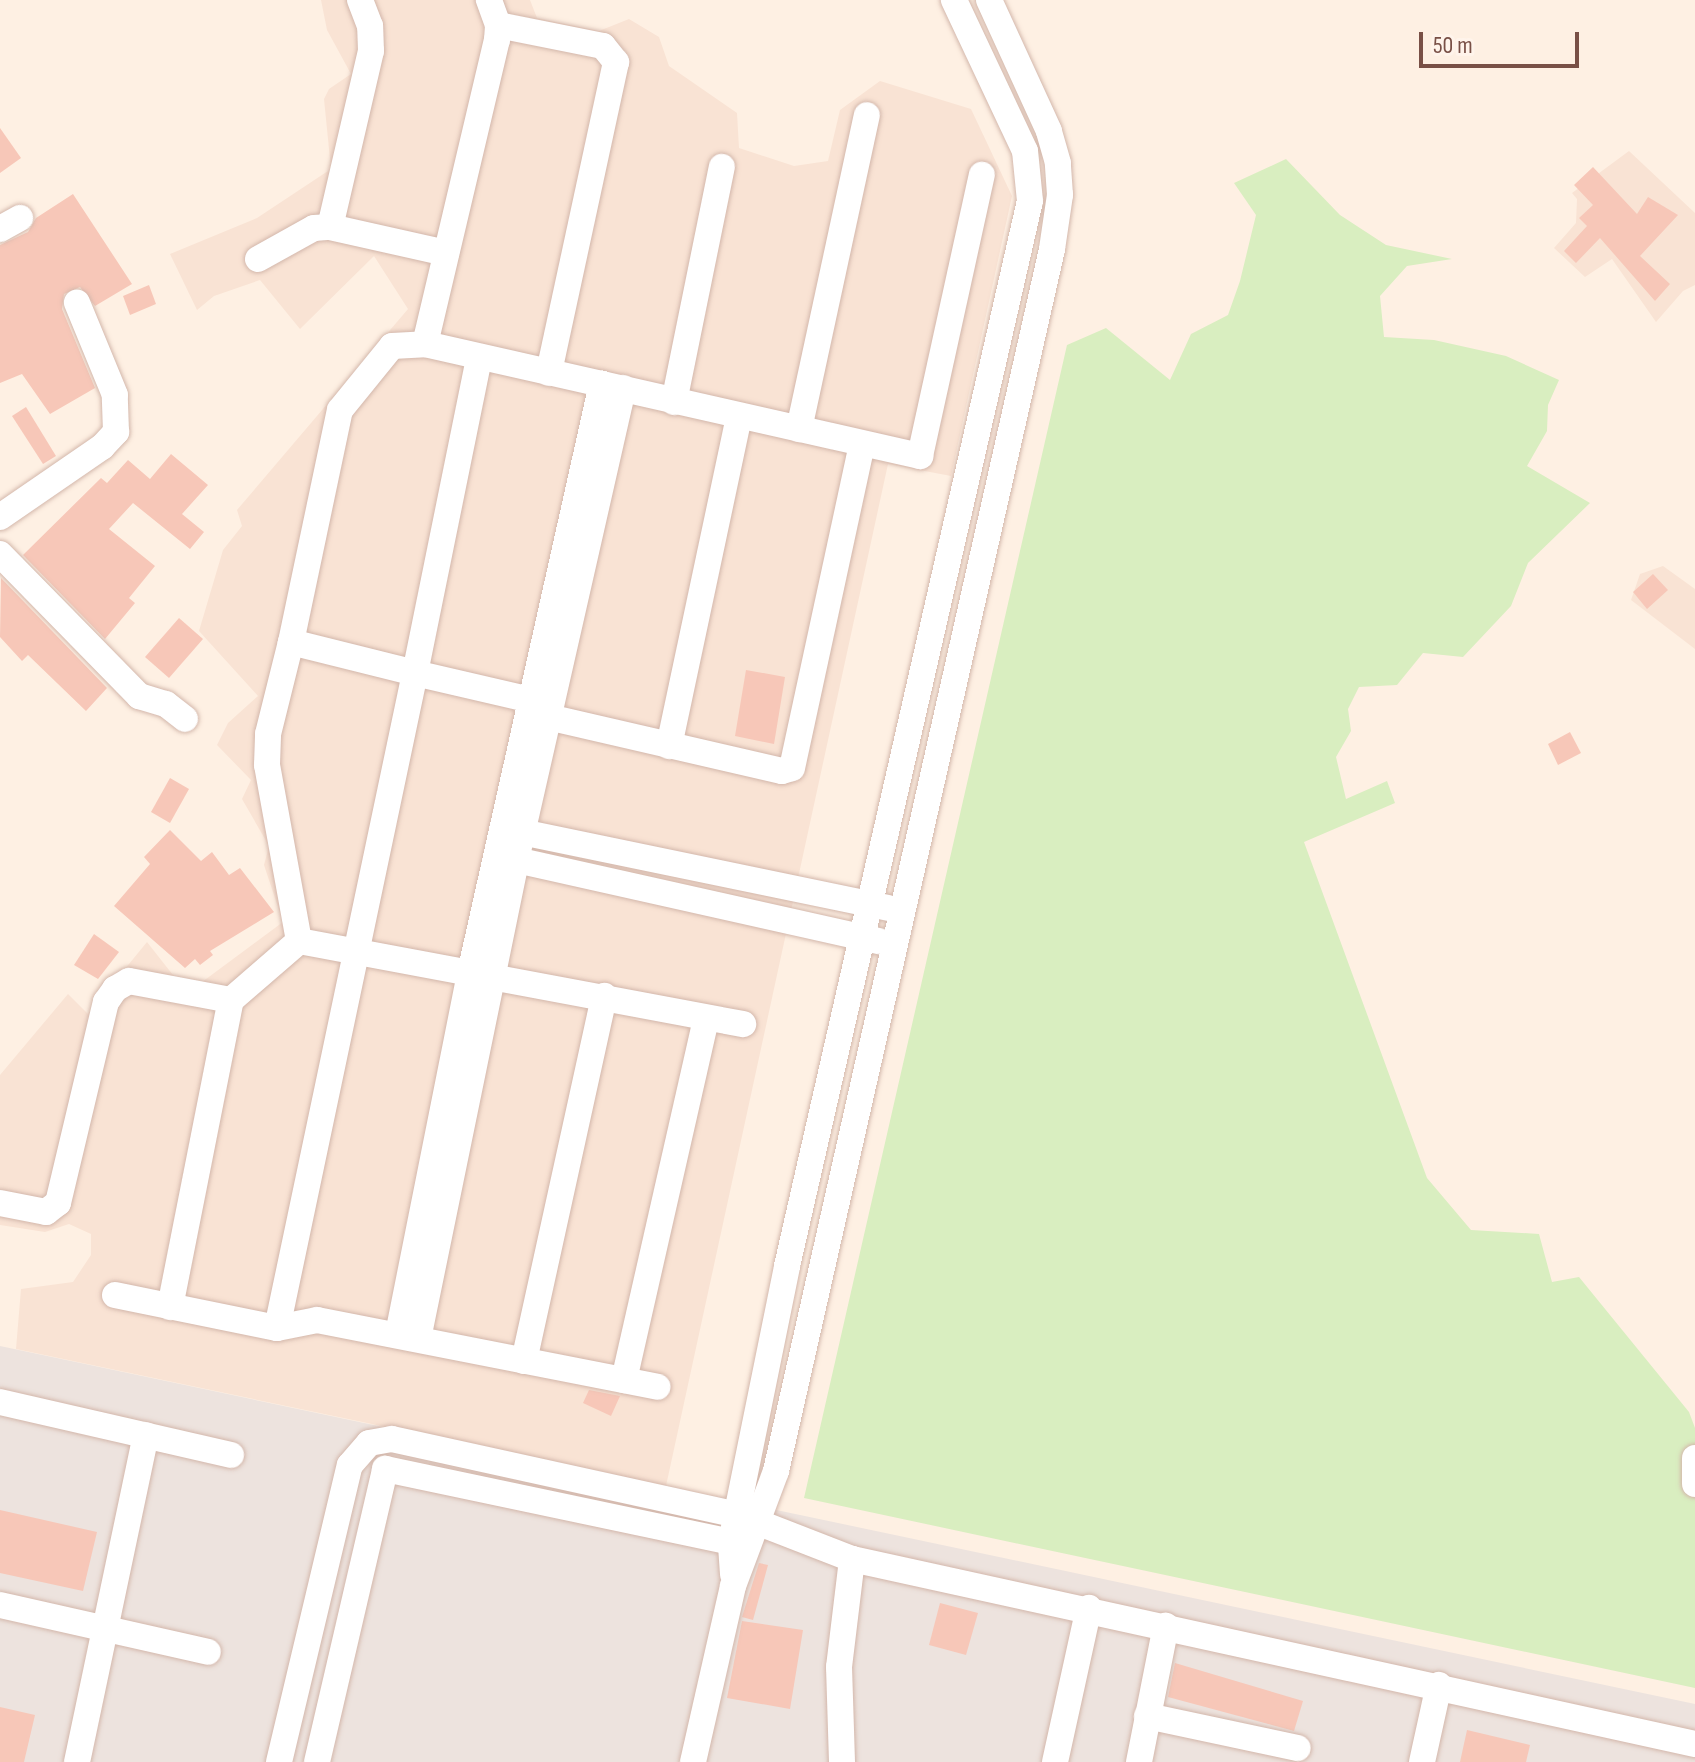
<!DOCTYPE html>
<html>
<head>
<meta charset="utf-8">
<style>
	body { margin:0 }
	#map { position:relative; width:1695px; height:1762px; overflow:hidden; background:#fef0e3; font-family:"Sofia Sans Condensed",sans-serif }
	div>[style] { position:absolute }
	.residential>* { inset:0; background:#f9e3d4 }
	.industrial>* { inset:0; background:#ede3de }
	.green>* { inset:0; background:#d9eec0 }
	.building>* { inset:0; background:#f7c7b8 }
	.roads { filter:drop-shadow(0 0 2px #d3b7ab) drop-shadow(0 0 2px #d3b7ab) }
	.minor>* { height:26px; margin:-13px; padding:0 13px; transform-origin:13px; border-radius:13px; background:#fff }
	span { translate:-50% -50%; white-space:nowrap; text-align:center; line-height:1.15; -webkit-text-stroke:6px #fff4eb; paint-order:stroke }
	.scale { position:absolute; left:1419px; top:32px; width:160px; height:36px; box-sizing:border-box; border:4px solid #795046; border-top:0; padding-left:10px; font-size:24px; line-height:28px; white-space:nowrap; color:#795046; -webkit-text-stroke:6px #fff4eb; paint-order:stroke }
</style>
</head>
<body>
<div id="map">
	<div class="residential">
		<div style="clip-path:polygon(321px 0,530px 0,537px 18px,599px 31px,629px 19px,659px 37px,669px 66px,737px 113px,739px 148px,794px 166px,828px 161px,840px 110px,880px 81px,971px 109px,1012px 196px,951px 476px,888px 464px,666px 1486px,16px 1349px,21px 1289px,73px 1282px,91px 1255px,91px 1234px,69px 1224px,45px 1232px,0 1225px,0 1075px,68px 994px,88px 1014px,147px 942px,180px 984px,198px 985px,283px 922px,264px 865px,269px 846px,242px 799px,251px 780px,217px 745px,228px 723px,258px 696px,199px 631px,223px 550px,242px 526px,237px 510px,408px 309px,374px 256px,300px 329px,260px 280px,214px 296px,197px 310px,170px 254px,257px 218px,331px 169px,324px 99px,329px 89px,351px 74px,327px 30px)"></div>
		<div style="clip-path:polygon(1629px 151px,1695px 213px,1695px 285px,1683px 291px,1656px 322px,1612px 259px,1585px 277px,1554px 248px,1576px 223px,1577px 199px,1572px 193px)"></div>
		<div style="clip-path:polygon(1663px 566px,1695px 589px,1695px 649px,1631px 600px,1640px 574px)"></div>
	</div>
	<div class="industrial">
		<div style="clip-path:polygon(0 1346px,1695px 1704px,1695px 1762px,0 1762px)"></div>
	</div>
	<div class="green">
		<div style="clip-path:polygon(1286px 159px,1340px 215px,1386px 245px,1452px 259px,1407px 266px,1380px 296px,1384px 337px,1434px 340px,1506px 356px,1559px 380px,1548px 405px,1547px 431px,1527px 466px,1590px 503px,1528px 563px,1511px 606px,1463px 657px,1423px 653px,1397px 685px,1359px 687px,1348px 709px,1351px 731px,1336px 757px,1346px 799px,1387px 781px,1395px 803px,1304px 842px,1427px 1178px,1471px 1230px,1539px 1234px,1552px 1282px,1579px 1277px,1689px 1412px,1695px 1428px,1695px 1688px,804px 1498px,1067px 345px,1106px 328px,1170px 380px,1191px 334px,1228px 315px,1240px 281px,1256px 215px,1234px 183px)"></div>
	</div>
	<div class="building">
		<div style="clip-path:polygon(0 128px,21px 158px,0 173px)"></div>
		<div style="clip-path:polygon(1593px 167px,1637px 214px,1648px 197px,1678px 215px,1640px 256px,1670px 284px,1655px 301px,1600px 238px,1576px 263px,1564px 251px,1587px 226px,1579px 218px,1593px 205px,1574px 185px)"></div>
		<div style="clip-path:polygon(73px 194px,132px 284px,95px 306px,80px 287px,64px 294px,62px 309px,95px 388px,50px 414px,22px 374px,0 383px,0 245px,28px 232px,36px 218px)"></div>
		<div style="clip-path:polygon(149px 285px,156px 304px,130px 315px,123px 296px)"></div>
		<div style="clip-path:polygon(26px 407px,56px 456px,43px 464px,12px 416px)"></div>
		<div style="clip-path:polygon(171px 454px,208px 485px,182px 514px,204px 532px,190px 549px,133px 503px,109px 529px,155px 566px,129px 598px,135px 603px,105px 639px,23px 555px,101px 478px,107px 483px,128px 460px,150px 479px)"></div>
		<div style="clip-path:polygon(1653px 574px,1668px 590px,1647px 609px,1633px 592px)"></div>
		<div style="clip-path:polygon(1px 578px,107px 688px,86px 711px,28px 655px,22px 661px,0 637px)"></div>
		<div style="clip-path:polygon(179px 618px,203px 639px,169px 678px,145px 657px)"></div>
		<div style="clip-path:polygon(746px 670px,785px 677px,774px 744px,735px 736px)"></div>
		<div style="clip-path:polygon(1570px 732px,1581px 753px,1558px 765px,1548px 744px)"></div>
		<div style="clip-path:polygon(170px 778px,189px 789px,170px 823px,151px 812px)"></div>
		<div style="clip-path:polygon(170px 830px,201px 861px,212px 852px,229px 875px,240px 868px,274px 912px,210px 951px,213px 955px,200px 965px,195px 959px,185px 968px,114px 906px,150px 864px,144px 857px)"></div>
		<div style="clip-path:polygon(94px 934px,119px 952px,98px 979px,74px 965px)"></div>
		<div style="clip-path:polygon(589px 1390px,620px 1396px,611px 1416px,583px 1403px)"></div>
		<div style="clip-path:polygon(0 1510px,97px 1532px,83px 1591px,0 1573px)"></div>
		<div style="clip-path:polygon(759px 1563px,768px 1565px,753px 1620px,742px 1617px)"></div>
		<div style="clip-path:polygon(940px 1603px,978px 1613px,966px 1655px,929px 1645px)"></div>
		<div style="clip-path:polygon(742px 1621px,803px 1630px,790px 1709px,727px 1698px)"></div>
		<div style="clip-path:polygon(1175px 1663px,1303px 1701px,1294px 1731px,1168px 1697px)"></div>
		<div style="clip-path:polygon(0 1707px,35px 1715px,24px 1762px,0 1762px)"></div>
		<div style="clip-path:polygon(1467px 1730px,1530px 1745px,1526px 1762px,1460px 1762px)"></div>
	</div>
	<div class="roads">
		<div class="minor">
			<div style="left:498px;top:25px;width:107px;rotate:11.3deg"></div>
			<div style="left:603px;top:46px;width:21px;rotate:51deg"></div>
			<div style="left:616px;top:62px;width:318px;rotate:102.2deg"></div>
			<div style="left:330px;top:227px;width:181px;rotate:-76.9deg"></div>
			<div style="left:371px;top:51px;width:25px;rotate:-92deg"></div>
			<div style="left:370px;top:26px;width:28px;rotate:-111deg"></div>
			<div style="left:0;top:229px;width:23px;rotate:-29deg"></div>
			<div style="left:258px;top:259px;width:64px;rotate:-29deg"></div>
			<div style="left:314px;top:228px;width:16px;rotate:-4deg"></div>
			<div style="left:330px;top:227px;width:119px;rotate:12.6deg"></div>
			<div style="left:425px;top:344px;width:312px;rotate:-76.7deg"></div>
			<div style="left:497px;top:40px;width:15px;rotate:-86deg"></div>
			<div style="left:498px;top:25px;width:27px;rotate:-110deg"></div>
			<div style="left:674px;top:402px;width:240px;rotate:-78.5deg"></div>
			<div style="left:799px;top:429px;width:321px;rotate:-77.8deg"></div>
			<div style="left:0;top:517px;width:124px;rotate:-34.5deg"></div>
			<div style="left:102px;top:447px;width:21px;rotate:-47deg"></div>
			<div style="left:116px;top:432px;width:37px;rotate:-92deg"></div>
			<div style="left:115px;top:395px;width:100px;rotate:-112.4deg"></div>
			<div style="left:0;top:554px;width:199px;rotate:45.6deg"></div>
			<div style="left:139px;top:696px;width:28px;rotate:17deg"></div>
			<div style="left:166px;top:704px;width:24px;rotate:38deg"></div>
			<div style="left:291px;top:642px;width:237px;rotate:-78.1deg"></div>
			<div style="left:340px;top:410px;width:82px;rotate:-50.9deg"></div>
			<div style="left:392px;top:346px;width:33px;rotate:-3deg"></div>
			<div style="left:425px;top:344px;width:508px;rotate:12.75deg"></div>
			<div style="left:920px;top:456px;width:288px;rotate:-77.6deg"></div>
			<div style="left:548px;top:717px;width:240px;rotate:13deg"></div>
			<div style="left:782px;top:771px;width:10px;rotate:-17deg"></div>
			<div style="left:792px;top:768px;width:331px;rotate:-77.8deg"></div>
			<div style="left:669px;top:746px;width:337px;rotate:-78deg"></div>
			<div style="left:507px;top:829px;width:389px;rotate:11.7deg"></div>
			<div style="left:500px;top:856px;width:16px;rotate:14deg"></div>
			<div style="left:516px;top:860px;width:484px;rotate:-77.2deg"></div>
			<div style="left:299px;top:941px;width:179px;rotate:-100.3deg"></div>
			<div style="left:267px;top:765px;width:31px;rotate:-88deg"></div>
			<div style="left:268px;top:734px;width:95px;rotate:-76deg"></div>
			<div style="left:291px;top:642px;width:128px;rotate:14deg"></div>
			<div style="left:415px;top:673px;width:320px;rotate:-78.5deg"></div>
			<div style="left:0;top:1203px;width:47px;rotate:11.1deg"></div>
			<div style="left:46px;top:1212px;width:15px;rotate:-37deg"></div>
			<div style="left:58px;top:1203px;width:207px;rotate:-76.6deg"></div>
			<div style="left:106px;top:1002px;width:16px;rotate:-55deg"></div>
			<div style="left:115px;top:989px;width:16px;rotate:-30deg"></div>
			<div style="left:129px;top:981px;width:104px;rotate:10.6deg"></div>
			<div style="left:115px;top:1295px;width:165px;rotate:11.5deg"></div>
			<div style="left:277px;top:1328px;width:41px;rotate:-11.3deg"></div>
			<div style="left:317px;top:1320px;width:347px;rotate:11.1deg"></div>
			<div style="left:170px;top:1307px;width:313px;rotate:-78.8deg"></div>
			<div style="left:231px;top:1000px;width:90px;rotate:-40.9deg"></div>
			<div style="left:299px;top:941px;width:452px;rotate:10.6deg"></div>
			<div style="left:277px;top:1328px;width:669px;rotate:-78.1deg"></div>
			<div style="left:415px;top:673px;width:119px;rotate:13.1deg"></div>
			<div style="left:398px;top:1334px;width:368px;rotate:-78.7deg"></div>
			<div style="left:470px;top:973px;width:604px;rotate:-77.37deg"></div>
			<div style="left:418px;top:1339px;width:489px;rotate:-78.4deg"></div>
			<div style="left:516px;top:860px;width:372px;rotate:12.6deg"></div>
			<div style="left:524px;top:1361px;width:374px;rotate:-77.6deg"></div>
			<div style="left:624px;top:1380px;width:371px;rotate:-77.2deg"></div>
			<div style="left:0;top:1402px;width:237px;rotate:12.9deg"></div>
			<div style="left:1695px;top:1458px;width:26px;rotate:90deg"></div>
			<div style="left:733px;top:1574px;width:32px;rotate:-94deg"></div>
			<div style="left:731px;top:1542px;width:282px;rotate:-78.5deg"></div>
			<div style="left:787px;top:1266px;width:1092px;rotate:-77.15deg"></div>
			<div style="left:1030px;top:201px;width:50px;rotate:-95.7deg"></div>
			<div style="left:1025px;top:151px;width:167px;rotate:-115.2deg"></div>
			<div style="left:0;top:1605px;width:213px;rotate:12.7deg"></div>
			<div style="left:1147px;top:1716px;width:154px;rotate:12deg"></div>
			<div style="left:77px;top:1762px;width:334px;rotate:-78.1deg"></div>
			<div style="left:279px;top:1762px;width:305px;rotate:-76.6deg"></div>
			<div style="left:350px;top:1465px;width:29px;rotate:-49deg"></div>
			<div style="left:369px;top:1443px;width:23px;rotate:-10deg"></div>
			<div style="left:392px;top:1439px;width:355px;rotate:12.4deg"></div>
			<div style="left:739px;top:1515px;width:121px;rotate:21.3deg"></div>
			<div style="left:852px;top:1559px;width:863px;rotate:12.38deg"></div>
			<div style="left:317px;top:1762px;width:301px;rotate:-76.9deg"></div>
			<div style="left:385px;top:1469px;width:370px;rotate:11.9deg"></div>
			<div style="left:693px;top:1762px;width:180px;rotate:-77.2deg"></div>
			<div style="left:733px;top:1586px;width:123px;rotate:-69.5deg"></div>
			<div style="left:776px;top:1471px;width:1253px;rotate:-77.27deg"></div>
			<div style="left:1052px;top:249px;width:55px;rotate:-81.6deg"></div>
			<div style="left:1060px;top:195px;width:32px;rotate:-94deg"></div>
			<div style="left:1058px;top:163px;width:33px;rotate:-106deg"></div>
			<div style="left:1049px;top:131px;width:144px;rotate:-114.6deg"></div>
			<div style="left:842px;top:1762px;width:95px;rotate:-91.8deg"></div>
			<div style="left:839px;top:1667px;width:109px;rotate:-83.1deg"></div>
			<div style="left:1055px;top:1762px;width:158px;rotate:-77.6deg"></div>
			<div style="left:1139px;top:1762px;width:139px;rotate:-78.8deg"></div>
			<div style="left:1422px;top:1762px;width:79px;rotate:-77.6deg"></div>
		</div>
	</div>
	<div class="scale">50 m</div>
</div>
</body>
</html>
